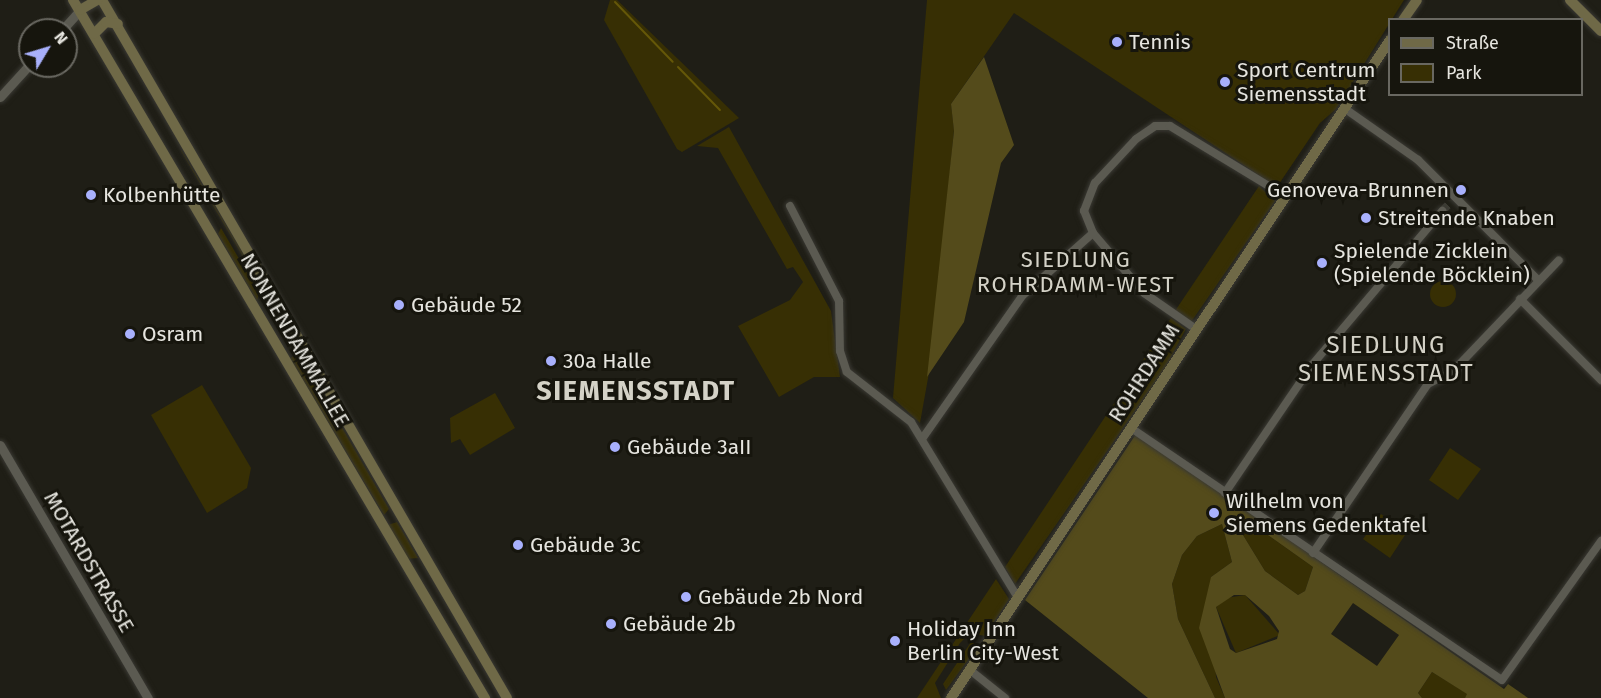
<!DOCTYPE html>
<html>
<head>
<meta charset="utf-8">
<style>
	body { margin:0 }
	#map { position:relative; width:1601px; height:698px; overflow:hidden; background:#1f1e16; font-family:"Fira Sans",sans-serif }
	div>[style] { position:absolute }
	.green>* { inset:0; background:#372f04 }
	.round { border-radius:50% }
	.forest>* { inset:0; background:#544b1b }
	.stream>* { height:2px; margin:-1px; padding:0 1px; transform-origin:1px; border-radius:1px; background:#645708 }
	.minor-tunnel>* { height:8px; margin-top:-4px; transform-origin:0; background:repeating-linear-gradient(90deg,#3d3c34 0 8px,transparent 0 12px) }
	.roads { filter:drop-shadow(0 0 2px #3a3933) drop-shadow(0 0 2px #3a3933) }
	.minor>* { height:8px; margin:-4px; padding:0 4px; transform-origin:4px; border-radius:4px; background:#5b5a51 }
	.tertiary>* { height:9px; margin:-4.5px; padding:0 4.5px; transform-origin:4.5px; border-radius:4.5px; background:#5b5a51 }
	.secondary>* { height:10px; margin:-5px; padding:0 5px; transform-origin:5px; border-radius:5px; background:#6f6947 }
	.dots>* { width:16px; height:16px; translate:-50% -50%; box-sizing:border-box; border:3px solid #16150d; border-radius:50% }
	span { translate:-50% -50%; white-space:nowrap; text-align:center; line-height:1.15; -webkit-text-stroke:6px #16150d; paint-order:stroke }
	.poi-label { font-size:21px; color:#e6e5df }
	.left { translate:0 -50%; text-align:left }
	.right { translate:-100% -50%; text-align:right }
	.street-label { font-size:21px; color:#e6e5df }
	.neighbourhood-label { font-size:22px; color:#d4d2c7; letter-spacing:1.5px }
	.quarter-label { font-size:24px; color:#d4d2c7; letter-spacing:1.5px }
	.district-label { font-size:27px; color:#d4d2c7; font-weight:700; letter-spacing:1.5px }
	.legend { position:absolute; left:1388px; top:18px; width:195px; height:78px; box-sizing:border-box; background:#16150d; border:2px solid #696861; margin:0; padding:8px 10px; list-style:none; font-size:18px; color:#e6e5df }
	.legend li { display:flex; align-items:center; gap:12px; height:30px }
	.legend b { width:30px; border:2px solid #696861 }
	.north { position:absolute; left:18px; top:18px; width:60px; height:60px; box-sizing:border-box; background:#16150d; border:2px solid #696861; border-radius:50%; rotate:52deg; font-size:16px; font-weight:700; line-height:24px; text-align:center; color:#e6e5df }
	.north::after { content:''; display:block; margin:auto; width:21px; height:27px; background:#a8b0fc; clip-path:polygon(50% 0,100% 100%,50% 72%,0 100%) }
</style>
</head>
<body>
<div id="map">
	<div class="green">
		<div style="clip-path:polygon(610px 0,617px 0,739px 118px,682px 152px,677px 149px,604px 20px)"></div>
		<div style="clip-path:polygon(927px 0,1404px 0,1336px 109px,1320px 123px,1277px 187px,1014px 13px,951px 104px,954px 130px,932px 356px,920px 423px,893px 398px)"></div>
		<div style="clip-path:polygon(729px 127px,831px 311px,840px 377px,814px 377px,779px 397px,738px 326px,790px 300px,803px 282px,793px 267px,787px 269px,718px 148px,697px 146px)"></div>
		<div style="clip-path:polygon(181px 150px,257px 276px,290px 337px,181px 151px)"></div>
		<div style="clip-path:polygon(1259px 186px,1275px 201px,1191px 322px,1175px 311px)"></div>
		<div style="clip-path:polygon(221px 228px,259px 293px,257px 301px,218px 234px)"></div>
		<div class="round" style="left:1430px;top:281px;width:26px;height:26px"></div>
		<div style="clip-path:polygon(1171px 318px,1186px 329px,1166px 366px,1015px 584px,1005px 567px)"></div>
		<div style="clip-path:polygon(299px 353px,389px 509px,384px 515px,290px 358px)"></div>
		<div style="clip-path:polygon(202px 385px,251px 468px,247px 488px,207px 513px,151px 415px)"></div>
		<div style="clip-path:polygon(495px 393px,515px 428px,470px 455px,460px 439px,451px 443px,450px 418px)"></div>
		<div style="clip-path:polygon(1450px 448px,1481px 469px,1458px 500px,1429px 480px)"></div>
		<div style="clip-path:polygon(1381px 514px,1407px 532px,1390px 558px,1363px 539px)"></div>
		<div style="clip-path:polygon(1244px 518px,1313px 567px,1305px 591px,1298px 595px,1265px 571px,1235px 522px)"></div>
		<div style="clip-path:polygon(397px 522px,418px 558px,407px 559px,388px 525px)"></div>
		<div style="clip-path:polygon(1222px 524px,1232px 562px,1211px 577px,1216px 677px,1225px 698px,1215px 698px,1178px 619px,1172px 584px,1182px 555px,1197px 536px)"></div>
		<div style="clip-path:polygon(996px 579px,1009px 599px,985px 636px,970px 633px,960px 643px,935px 683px,941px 698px,917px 698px)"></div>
		<div style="clip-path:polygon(1245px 595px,1280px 635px,1236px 653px,1216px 607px,1226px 598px)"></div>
		<div style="clip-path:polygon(971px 642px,979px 645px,946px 690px,943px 684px)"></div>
		<div style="clip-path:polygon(1432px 672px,1468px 694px,1465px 698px,1422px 698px,1418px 693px)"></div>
	</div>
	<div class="forest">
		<div style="clip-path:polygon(984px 57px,1014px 145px,1001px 163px,964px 322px,927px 377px,954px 131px,951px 104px)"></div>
		<div style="clip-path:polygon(evenodd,1136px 434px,1504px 689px,1508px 684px,1528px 698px,1465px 698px,1467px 694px,1432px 672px,1418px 693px,1422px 698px,1225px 698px,1199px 628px,1211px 577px,1232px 562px,1222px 524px,1197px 536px,1182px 555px,1172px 584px,1178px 619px,1215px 698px,1148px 698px,1025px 600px,1136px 434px,1244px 518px,1313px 567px,1305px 591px,1298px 595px,1265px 571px,1235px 522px,1244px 518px,1136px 434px,1234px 595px,1245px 595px,1269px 616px,1279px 631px,1277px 639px,1236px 653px,1230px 649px,1216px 607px,1234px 595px,1136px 434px,1353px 603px,1399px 635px,1377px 666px,1331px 634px,1353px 603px)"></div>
	</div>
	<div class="stream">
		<div style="left:615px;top:2px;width:83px;rotate:46deg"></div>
		<div style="left:678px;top:67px;width:60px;rotate:45.7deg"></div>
	</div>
	<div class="minor-tunnel">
		<div style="left:1442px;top:211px;width:11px;rotate:-45deg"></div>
	</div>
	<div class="roads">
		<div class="minor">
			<div style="left:1344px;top:108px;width:90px;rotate:35.1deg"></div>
			<div style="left:1418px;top:160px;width:170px;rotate:45deg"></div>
			<div style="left:790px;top:206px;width:107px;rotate:62.7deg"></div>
			<div style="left:839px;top:301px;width:50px;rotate:88.9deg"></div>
			<div style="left:840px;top:351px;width:22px;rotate:72deg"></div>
			<div style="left:847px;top:372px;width:81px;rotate:38deg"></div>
			<div style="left:911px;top:422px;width:206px;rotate:58.7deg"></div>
			<div style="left:1520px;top:299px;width:115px;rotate:45deg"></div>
			<div style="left:1196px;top:329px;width:63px;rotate:-145.3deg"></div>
			<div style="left:1144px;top:293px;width:79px;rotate:-130.4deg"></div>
			<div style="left:1093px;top:233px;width:24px;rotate:-112deg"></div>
			<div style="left:1084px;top:211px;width:30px;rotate:-69deg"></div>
			<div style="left:1095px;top:183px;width:60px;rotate:-47deg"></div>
			<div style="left:1136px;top:139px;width:23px;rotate:-34deg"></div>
			<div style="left:1155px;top:126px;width:15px"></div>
			<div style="left:1170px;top:126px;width:135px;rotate:31.3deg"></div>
			<div style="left:1131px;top:428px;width:448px;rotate:34.2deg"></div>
			<div style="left:1502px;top:680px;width:171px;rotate:-54.5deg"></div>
			<div style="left:922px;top:439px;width:174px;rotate:-55deg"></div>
			<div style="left:1022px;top:296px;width:95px;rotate:-41.6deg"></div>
			<div style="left:1225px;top:493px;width:155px;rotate:-55.8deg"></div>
			<div style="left:1312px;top:365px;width:202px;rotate:-49.8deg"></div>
			<div style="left:1313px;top:553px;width:204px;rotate:-55.8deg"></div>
			<div style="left:1428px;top:384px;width:28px;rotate:-27deg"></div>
			<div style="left:1453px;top:371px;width:153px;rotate:-46.3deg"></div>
			<div style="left:970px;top:670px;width:45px;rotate:38.7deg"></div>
		</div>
		<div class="tertiary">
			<div style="left:62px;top:30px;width:27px;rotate:-48deg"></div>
			<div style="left:0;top:97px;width:45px;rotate:-47.7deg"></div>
			<div style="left:0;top:445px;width:293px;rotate:59.7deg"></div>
		</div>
		<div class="secondary">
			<div style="left:73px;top:0;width:811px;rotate:59.45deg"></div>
			<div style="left:102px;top:0;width:807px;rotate:59.88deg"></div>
			<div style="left:1570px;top:0;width:44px;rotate:45deg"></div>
			<div style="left:80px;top:10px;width:20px;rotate:-30deg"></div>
			<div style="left:1403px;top:20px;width:24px;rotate:-55deg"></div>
			<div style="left:94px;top:34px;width:17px;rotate:-45deg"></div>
			<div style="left:106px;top:22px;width:12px;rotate:9deg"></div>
			<div style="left:951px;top:698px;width:791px;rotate:-56.29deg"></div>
		</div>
	</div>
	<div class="dots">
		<div style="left:1117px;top:42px;background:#a8b0fc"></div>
		<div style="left:1225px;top:82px;background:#a8b0fc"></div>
		<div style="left:1461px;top:190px;background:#a8b0fc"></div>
		<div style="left:91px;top:195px;background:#a8b0fc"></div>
		<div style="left:1366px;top:218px;background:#a8b0fc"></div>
		<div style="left:1322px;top:263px;background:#a8b0fc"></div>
		<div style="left:399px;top:305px;background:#a8b0fc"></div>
		<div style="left:130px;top:334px;background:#a8b0fc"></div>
		<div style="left:551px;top:361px;background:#a8b0fc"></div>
		<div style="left:615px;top:447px;background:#a8b0fc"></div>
		<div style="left:1214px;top:513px;background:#a8b0fc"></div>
		<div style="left:518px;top:545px;background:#a8b0fc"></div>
		<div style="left:686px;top:597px;background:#a8b0fc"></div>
		<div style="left:611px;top:624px;background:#a8b0fc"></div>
		<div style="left:895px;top:641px;background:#a8b0fc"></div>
	</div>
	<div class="poi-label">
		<span class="left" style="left:1129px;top:42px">Tennis</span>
		<span class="left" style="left:1237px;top:82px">Sport Centrum<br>Siemensstadt</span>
		<span class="right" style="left:1449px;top:190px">Genoveva-Brunnen</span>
		<span class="left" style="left:103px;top:195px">Kolbenhütte</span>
		<span class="left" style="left:1378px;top:218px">Streitende Knaben</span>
		<span class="left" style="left:1334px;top:263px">Spielende Zicklein<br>(Spielende Böcklein)</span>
		<span class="left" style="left:411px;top:305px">Gebäude 52</span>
		<span class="left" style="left:142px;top:334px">Osram</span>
		<span class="left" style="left:563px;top:361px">30a Halle</span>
		<span class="left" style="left:627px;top:447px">Gebäude 3aII</span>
		<span class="left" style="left:1226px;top:513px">Wilhelm von<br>Siemens Gedenktafel</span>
		<span class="left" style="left:530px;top:545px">Gebäude 3c</span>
		<span class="left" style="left:698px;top:597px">Gebäude 2b Nord</span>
		<span class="left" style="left:623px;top:624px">Gebäude 2b</span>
		<span class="left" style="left:907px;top:641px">Holiday Inn<br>Berlin City-West</span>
	</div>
	<div class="street-label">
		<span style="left:295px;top:340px;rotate:60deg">NONNENDAMMALLEE</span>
		<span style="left:1144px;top:373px;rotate:-57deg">ROHRDAMM</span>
		<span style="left:89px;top:562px;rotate:60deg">MOTARDSTRASSE</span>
	</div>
	<div class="neighbourhood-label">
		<span style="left:1076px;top:272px">SIEDLUNG<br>ROHRDAMM-WEST</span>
	</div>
	<div class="quarter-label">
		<span style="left:1386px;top:360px">SIEDLUNG<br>SIEMENSSTADT</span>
	</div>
	<div class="district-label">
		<span style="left:636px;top:392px">SIEMENSSTADT</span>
	</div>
	<ul class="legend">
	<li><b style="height:8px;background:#6f6947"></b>Straße</li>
	<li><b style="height:16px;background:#372f04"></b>Park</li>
	</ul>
	<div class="north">N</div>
</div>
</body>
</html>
